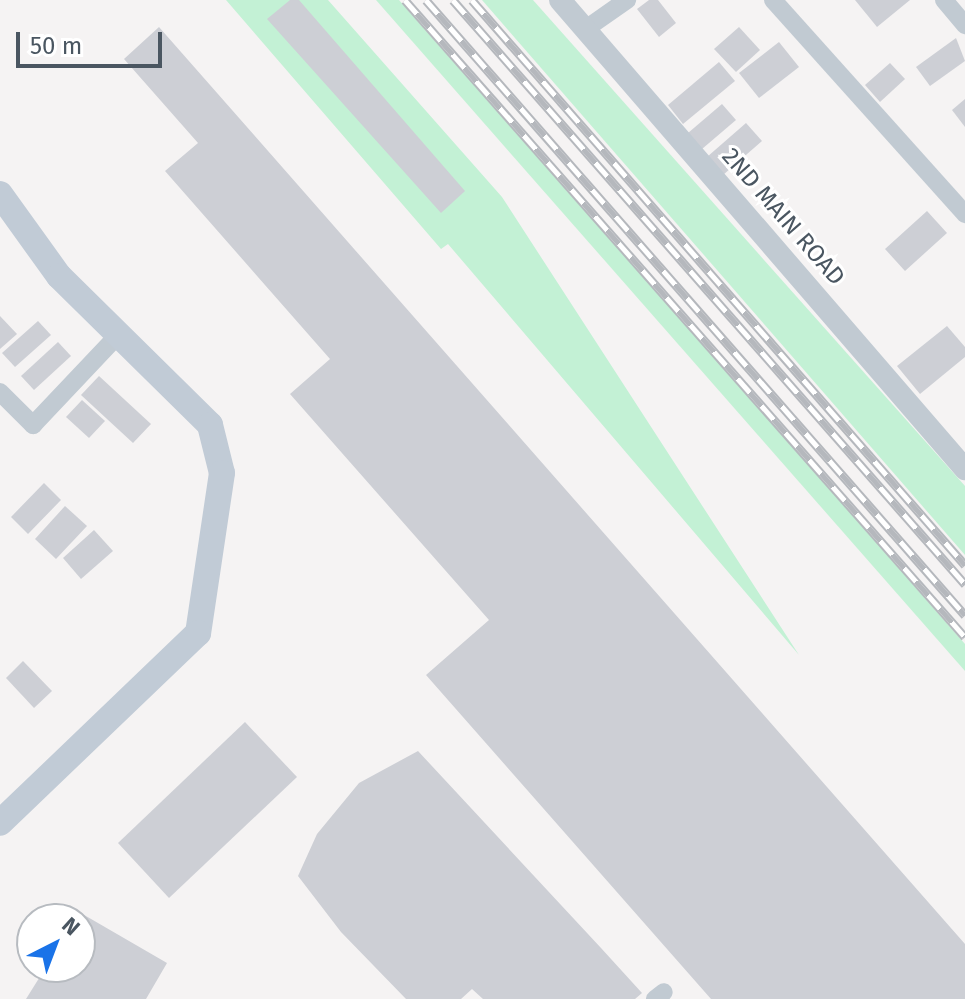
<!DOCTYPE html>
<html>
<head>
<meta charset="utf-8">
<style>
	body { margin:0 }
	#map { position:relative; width:965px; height:999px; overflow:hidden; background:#f5f3f3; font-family:"Fira Sans",sans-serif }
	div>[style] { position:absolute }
	.green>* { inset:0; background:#c3f1d5 }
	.building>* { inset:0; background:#cdcfd5 }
	.minor>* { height:18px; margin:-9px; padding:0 9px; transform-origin:9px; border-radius:9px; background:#c1cad2 }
	.tertiary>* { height:22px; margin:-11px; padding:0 11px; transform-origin:11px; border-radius:11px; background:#c1cad2 }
	.secondary>* { height:26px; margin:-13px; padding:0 13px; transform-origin:13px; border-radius:13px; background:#c1cbd6 }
	.rail>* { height:9px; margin-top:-4.5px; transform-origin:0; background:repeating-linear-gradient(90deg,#fff 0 18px,#b5b8bd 0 36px); box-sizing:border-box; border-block:2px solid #b5b8bd }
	span { translate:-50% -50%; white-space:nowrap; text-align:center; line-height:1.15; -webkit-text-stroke:6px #fff; paint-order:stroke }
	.street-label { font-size:24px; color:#4a5661 }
	.north { position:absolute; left:16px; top:903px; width:80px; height:80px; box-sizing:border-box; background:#fff; border:2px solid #b7bbc0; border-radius:50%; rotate:42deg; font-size:22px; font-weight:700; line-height:32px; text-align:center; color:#4a5661 }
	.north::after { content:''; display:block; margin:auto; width:28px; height:36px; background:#1a73e8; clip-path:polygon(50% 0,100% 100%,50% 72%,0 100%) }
	.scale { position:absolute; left:16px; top:32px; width:146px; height:36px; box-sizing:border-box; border:4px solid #4a5661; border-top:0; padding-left:10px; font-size:24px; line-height:28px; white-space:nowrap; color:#4a5661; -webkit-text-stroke:6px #fff; paint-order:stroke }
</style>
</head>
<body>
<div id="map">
	<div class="green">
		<div style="clip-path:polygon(226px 0,328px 0,502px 197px,799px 655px,448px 244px,441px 249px)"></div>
		<div style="clip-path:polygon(376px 0,399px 0,785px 438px,965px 644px,965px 671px)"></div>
		<div style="clip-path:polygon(482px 0,533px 0,965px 486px,965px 555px)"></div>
	</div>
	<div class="building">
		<div style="clip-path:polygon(290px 0,299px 0,465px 191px,441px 213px,267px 19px)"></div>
		<div style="clip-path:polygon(649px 0,658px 0,676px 23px,659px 37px,637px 9px)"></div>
		<div style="clip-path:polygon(855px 0,910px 0,877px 27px)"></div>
		<div style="clip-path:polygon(159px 27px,965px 944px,965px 999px,711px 999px,426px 675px,489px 620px,290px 394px,330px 359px,165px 171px,198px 143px,124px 59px)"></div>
		<div style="clip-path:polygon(739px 27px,760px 50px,736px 72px,714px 49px)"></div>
		<div style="clip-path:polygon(956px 38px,965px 61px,930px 86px,916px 67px)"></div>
		<div style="clip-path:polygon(779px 42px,799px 67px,759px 98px,739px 73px)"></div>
		<div style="clip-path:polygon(719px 62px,735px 81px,683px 124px,668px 105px)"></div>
		<div style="clip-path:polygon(890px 63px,905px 79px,880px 102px,865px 85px)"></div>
		<div style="clip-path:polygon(965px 99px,965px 127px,952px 110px)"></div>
		<div style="clip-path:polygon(722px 104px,736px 120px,702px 149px,688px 133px)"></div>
		<div style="clip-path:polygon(746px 123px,762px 141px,723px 175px,707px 157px)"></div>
		<div style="clip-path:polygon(927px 211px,947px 233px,905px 271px,885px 249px)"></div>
		<div style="clip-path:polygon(0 316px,17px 334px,0 349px)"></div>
		<div style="clip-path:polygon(38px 321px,51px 335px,15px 367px,2px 353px)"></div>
		<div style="clip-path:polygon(947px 326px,965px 347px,965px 357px,920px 394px,897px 366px)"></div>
		<div style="clip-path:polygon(58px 342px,71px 356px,34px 390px,21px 376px)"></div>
		<div style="clip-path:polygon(99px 376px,151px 424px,133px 443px,81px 395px)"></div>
		<div style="clip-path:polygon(82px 400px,105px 421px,89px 438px,66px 417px)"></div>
		<div style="clip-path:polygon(44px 483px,61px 500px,28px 534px,11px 517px)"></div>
		<div style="clip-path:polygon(65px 506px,87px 526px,56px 559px,35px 539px)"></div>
		<div style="clip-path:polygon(94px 530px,113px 551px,81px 579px,63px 558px)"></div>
		<div style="clip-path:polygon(23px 661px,52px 691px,34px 708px,6px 678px)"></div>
		<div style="clip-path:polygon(245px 722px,297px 777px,169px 898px,118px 843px)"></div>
		<div style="clip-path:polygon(418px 751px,601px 948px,642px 993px,635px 999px,483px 999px,472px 989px,461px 999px,406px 999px,341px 932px,298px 876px,317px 834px,359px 783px)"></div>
		<div style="clip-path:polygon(79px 912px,167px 963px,146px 999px,26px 999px,46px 967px,80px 967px,80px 919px,74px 919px)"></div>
	</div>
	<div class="minor">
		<div style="left:773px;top:0;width:288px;rotate:48.1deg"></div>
		<div style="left:944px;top:0;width:33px;rotate:50deg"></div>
		<div style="left:587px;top:28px;width:49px;rotate:-35deg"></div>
		<div style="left:0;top:392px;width:47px;rotate:45deg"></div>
		<div style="left:33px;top:425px;width:124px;rotate:-46.6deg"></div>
		<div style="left:655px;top:999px;width:11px;rotate:-38deg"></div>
	</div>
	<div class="tertiary">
		<div style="left:560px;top:0;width:620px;rotate:49.19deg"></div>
	</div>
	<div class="secondary">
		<div style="left:0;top:194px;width:101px;rotate:54.3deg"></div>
		<div style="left:59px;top:276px;width:212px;rotate:44.6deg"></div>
		<div style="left:210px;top:425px;width:49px;rotate:76deg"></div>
		<div style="left:222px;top:473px;width:162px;rotate:98.5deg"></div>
		<div style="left:198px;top:633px;width:274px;rotate:136.2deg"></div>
	</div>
	<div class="rail">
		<div style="left:405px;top:0;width:848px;rotate:48.68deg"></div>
		<div style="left:426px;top:0;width:818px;rotate:48.77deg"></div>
		<div style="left:453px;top:0;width:777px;rotate:48.76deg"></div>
		<div style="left:472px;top:0;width:750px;rotate:48.89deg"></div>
	</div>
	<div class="street-label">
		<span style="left:783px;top:217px;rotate:49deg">2ND MAIN ROAD</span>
	</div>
	<div class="north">N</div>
	<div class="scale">50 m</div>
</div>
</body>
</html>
